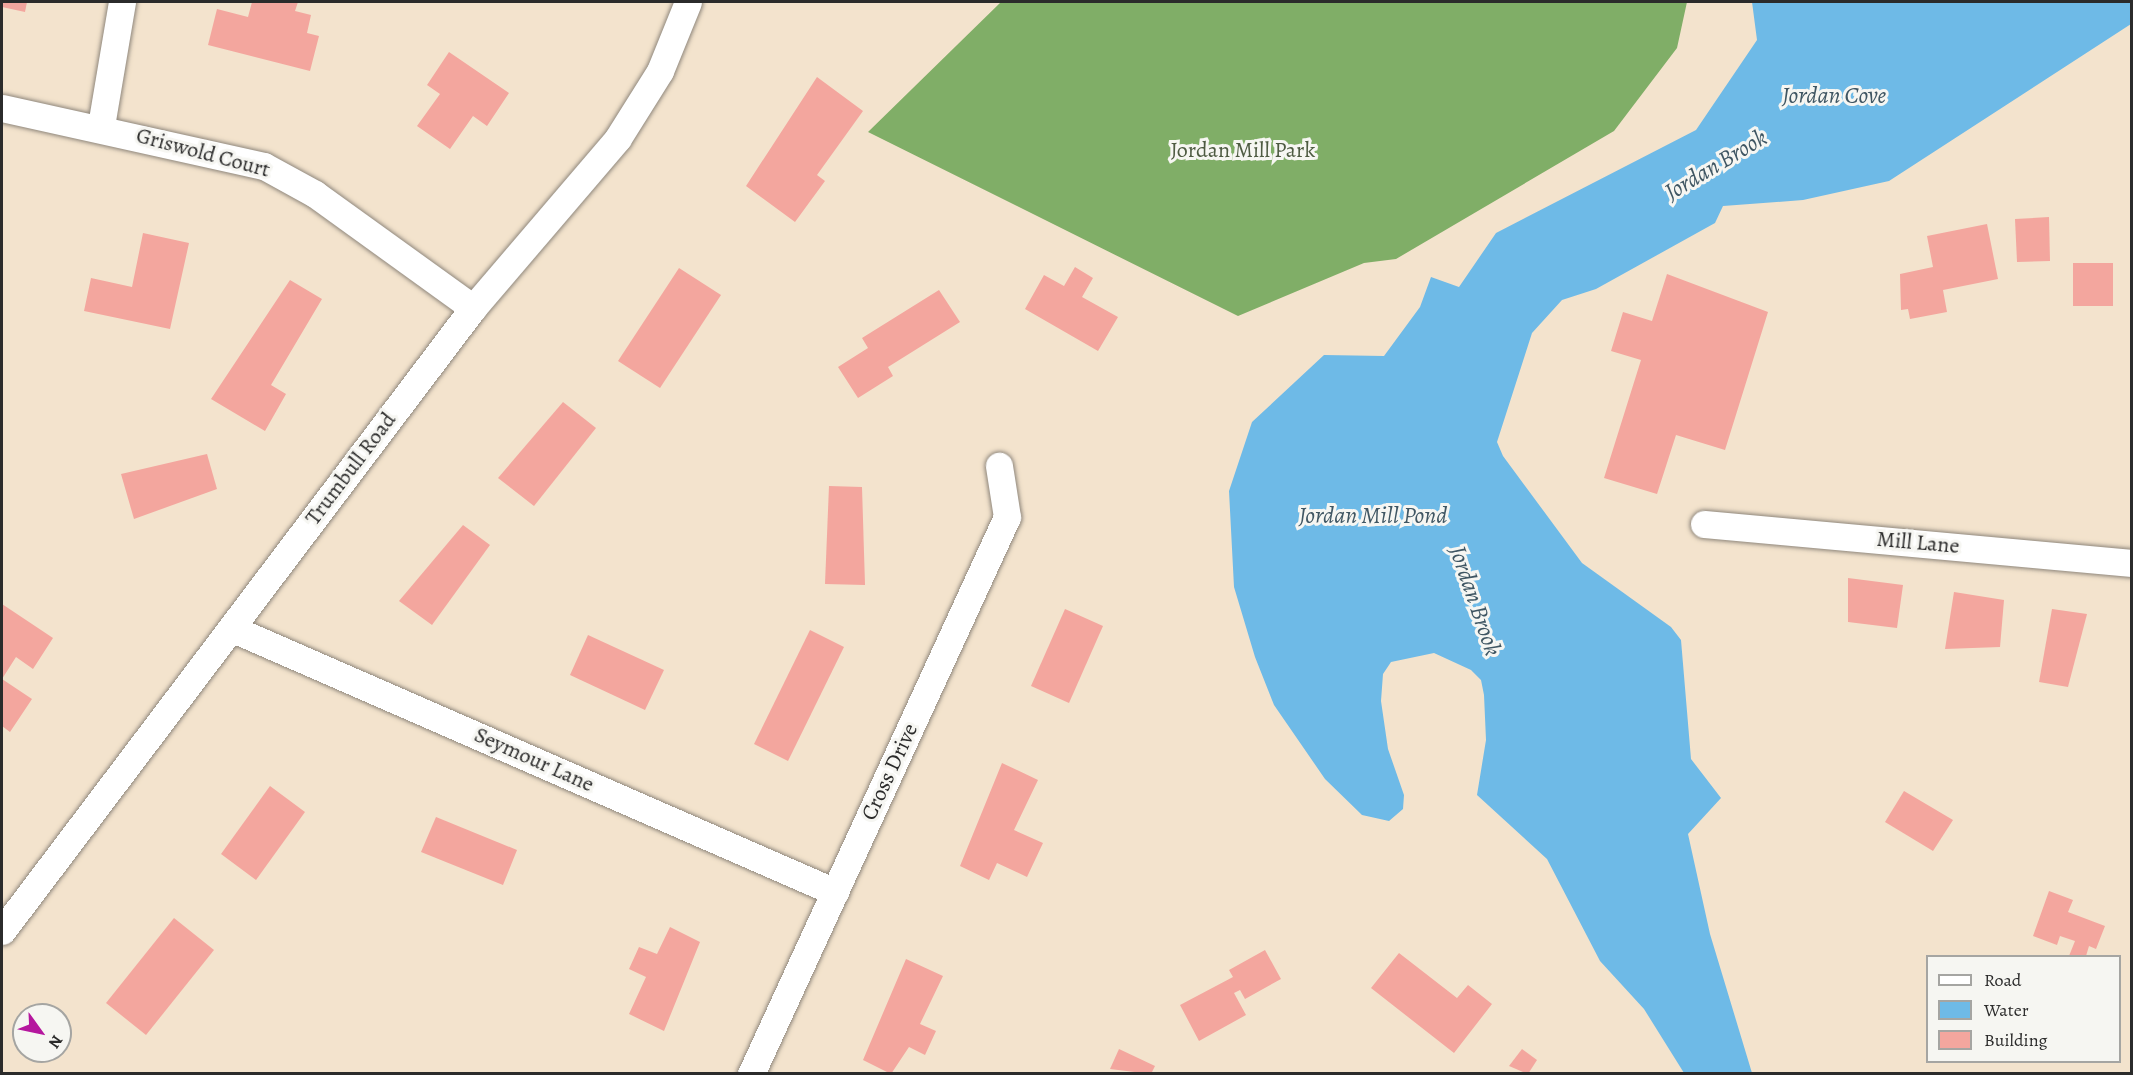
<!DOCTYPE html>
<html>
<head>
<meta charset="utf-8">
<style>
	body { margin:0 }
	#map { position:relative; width:2133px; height:1075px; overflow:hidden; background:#f3e3cd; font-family:Alegreya,serif }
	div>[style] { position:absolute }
	.forest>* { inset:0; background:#80ae67 }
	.water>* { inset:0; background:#6ebae7 }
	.building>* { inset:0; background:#f3a69e }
	.roads { filter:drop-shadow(0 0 2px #8f877c) drop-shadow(0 0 2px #8f877c) }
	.minor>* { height:27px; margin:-13.5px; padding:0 13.5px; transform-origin:13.5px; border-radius:13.5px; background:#fff }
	span { translate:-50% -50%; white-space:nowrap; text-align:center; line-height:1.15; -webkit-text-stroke:6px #f6f6f2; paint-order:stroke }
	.park-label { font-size:22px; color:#4e5b42 }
	.street-label { font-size:22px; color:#2b2b2b }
	.water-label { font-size:24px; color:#3f5663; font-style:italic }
	.frame { position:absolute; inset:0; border:3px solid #2b2b2b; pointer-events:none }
	.legend { position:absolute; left:1926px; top:955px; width:195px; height:108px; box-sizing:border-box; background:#f6f6f2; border:2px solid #a5a5a2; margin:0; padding:8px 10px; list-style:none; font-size:18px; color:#2b2b2b }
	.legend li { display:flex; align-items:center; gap:12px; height:30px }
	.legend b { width:30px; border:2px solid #a5a5a2 }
	.north { position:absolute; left:12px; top:1003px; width:60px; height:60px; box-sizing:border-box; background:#f6f6f2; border:2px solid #a5a5a2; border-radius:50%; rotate:123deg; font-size:16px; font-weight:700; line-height:24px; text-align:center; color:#2b2b2b }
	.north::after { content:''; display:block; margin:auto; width:21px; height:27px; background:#b5179e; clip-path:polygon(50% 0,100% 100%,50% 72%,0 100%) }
</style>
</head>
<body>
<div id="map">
	<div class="forest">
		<div style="clip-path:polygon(1001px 2px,1687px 2px,1677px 48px,1614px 131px,1396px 259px,1364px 263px,1238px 316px,868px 132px)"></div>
	</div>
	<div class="water">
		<div style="clip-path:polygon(1752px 2px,2131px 2px,2131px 24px,1889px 181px,1803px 200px,1723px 206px,1715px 223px,1596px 289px,1562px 300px,1532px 333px,1497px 442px,1503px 456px,1582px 563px,1671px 627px,1681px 640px,1691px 759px,1721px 798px,1688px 834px,1710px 934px,1752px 1073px,1684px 1073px,1644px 1009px,1600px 961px,1547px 859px,1477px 795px,1486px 740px,1484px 695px,1481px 680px,1471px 670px,1434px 653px,1391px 662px,1383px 674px,1381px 701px,1388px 749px,1404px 795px,1403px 809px,1389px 821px,1362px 815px,1325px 779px,1274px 705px,1255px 657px,1234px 587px,1229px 491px,1252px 422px,1324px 355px,1384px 356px,1420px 307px,1431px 277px,1459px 287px,1496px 233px,1696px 130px,1757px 40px)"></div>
	</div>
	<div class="building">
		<div style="clip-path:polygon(2px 2px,27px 2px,25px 12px,2px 7px)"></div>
		<div style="clip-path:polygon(252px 2px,298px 2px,295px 11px,311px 15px,307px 33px,319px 36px,310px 71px,208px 45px,217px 9px,248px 17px)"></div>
		<div style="clip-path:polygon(449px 52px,509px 93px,487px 126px,473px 116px,450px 149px,417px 126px,440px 94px,427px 85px)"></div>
		<div style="clip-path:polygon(817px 77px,863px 111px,817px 175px,825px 181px,795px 222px,746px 186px)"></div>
		<div style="clip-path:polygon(2049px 217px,2050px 261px,2017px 262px,2015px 219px)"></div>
		<div style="clip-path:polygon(1987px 224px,1998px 279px,1943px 290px,1947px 312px,1910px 319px,1908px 309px,1901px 310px,1900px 274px,1933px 267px,1927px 236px)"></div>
		<div style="clip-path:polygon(143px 233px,189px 243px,170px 329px,84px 311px,91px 278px,132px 287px)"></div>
		<div style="clip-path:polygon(2073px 263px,2113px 263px,2113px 306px,2073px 306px)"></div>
		<div style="clip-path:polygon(1075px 267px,1093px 278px,1082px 297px,1118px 317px,1098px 351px,1025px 309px,1044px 275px,1064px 286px)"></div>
		<div style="clip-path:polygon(679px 268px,721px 295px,660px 388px,618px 361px)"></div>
		<div style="clip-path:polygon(1667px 274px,1768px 312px,1725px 450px,1676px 435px,1657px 494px,1604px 478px,1641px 360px,1611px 351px,1623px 312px,1652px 321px)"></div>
		<div style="clip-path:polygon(290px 280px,322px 299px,271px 385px,286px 394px,265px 431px,211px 399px)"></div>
		<div style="clip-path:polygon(939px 290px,960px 322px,888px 367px,893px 376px,858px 398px,838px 367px,868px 348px,862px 338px)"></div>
		<div style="clip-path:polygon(563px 402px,596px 428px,534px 506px,498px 478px)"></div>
		<div style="clip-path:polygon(207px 454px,217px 489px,134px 519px,121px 474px)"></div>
		<div style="clip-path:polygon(829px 486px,862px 487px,865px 585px,825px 584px)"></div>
		<div style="clip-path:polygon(463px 525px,490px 545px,432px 625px,399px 601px)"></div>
		<div style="clip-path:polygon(1848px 578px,1903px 585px,1897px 628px,1848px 622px)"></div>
		<div style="clip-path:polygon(1954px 592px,2004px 600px,2000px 647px,1945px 649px)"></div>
		<div style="clip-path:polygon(2px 604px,53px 638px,33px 669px,16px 657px,2px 679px,32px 699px,10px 732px,2px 726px)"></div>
		<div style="clip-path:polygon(1065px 609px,1103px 626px,1069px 703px,1031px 686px)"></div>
		<div style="clip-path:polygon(2052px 609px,2087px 614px,2068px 687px,2039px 682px)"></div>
		<div style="clip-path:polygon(810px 630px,844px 647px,788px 761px,754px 744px)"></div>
		<div style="clip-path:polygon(588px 635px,664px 670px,645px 710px,570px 675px)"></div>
		<div style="clip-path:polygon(1002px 763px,1038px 780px,1014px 830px,1043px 843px,1027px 877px,997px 863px,989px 880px,960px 866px)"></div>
		<div style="clip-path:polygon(270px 786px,305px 812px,256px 880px,221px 854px)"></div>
		<div style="clip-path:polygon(1904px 791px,1953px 820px,1933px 851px,1885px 822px)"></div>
		<div style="clip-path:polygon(436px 817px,517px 850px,503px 885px,421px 852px)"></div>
		<div style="clip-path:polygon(2049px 891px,2073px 900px,2068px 912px,2105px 926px,2096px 949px,2089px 946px,2086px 956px,2069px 956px,2075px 941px,2060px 936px,2057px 945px,2033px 936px)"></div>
		<div style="clip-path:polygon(174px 918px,214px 950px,146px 1035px,106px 1003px)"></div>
		<div style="clip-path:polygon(670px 927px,700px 942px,664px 1031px,629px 1014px,646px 977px,629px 969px,639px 947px,657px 954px)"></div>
		<div style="clip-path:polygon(1265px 950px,1281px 979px,1245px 999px,1240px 990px,1234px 993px,1246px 1015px,1199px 1041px,1180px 1005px,1233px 977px,1229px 970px)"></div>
		<div style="clip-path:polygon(1399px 953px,1457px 998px,1468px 985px,1492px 1004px,1454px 1053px,1371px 988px)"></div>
		<div style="clip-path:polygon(906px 959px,943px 976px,920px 1024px,936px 1031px,925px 1055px,909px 1047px,891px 1074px,863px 1060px)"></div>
		<div style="clip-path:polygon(1119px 1049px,1155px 1066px,1151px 1074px,1110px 1069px)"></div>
		<div style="clip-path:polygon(1522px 1049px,1537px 1060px,1528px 1074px,1509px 1066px)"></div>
	</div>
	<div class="roads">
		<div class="minor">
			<div style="left:2px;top:108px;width:268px;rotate:12.5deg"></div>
			<div style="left:264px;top:166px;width:58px;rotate:28.8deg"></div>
			<div style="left:315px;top:194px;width:195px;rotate:35.8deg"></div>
			<div style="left:101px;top:126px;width:126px;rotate:-80.4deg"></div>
			<div style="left:1704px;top:524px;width:430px;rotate:5.2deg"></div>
			<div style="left:233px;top:629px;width:657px;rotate:23.6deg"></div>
			<div style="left:2px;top:931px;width:781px;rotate:-52.91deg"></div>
			<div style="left:473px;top:308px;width:223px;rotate:-49.5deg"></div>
			<div style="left:618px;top:138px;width:79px;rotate:-57.9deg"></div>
			<div style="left:660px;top:71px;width:74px;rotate:-67.9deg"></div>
			<div style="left:751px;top:1074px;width:613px;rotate:-65.32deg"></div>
			<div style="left:1007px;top:517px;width:52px;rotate:-98.9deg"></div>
		</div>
	</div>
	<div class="park-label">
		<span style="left:1243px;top:151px">Jordan Mill Park</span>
	</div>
	<div class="street-label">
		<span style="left:203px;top:153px;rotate:15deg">Griswold Court</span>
		<span style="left:351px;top:469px;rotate:-53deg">Trumbull Road</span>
		<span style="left:1918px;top:543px;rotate:5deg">Mill Lane</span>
		<span style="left:534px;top:760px;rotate:24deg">Seymour Lane</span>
		<span style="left:890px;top:772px;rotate:-65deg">Cross Drive</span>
	</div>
	<div class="water-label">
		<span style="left:1834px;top:96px">Jordan Cove</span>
		<span style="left:1716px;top:165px;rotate:-31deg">Jordan Brook</span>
		<span style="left:1373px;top:516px">Jordan Mill Pond</span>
		<span style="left:1475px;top:601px;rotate:71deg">Jordan Brook</span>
	</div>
	<div class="frame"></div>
	<ul class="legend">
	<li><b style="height:8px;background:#fff"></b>Road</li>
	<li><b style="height:16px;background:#6ebae7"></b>Water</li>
	<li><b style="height:16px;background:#f3a69e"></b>Building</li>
	</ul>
	<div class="north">N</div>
</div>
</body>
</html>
